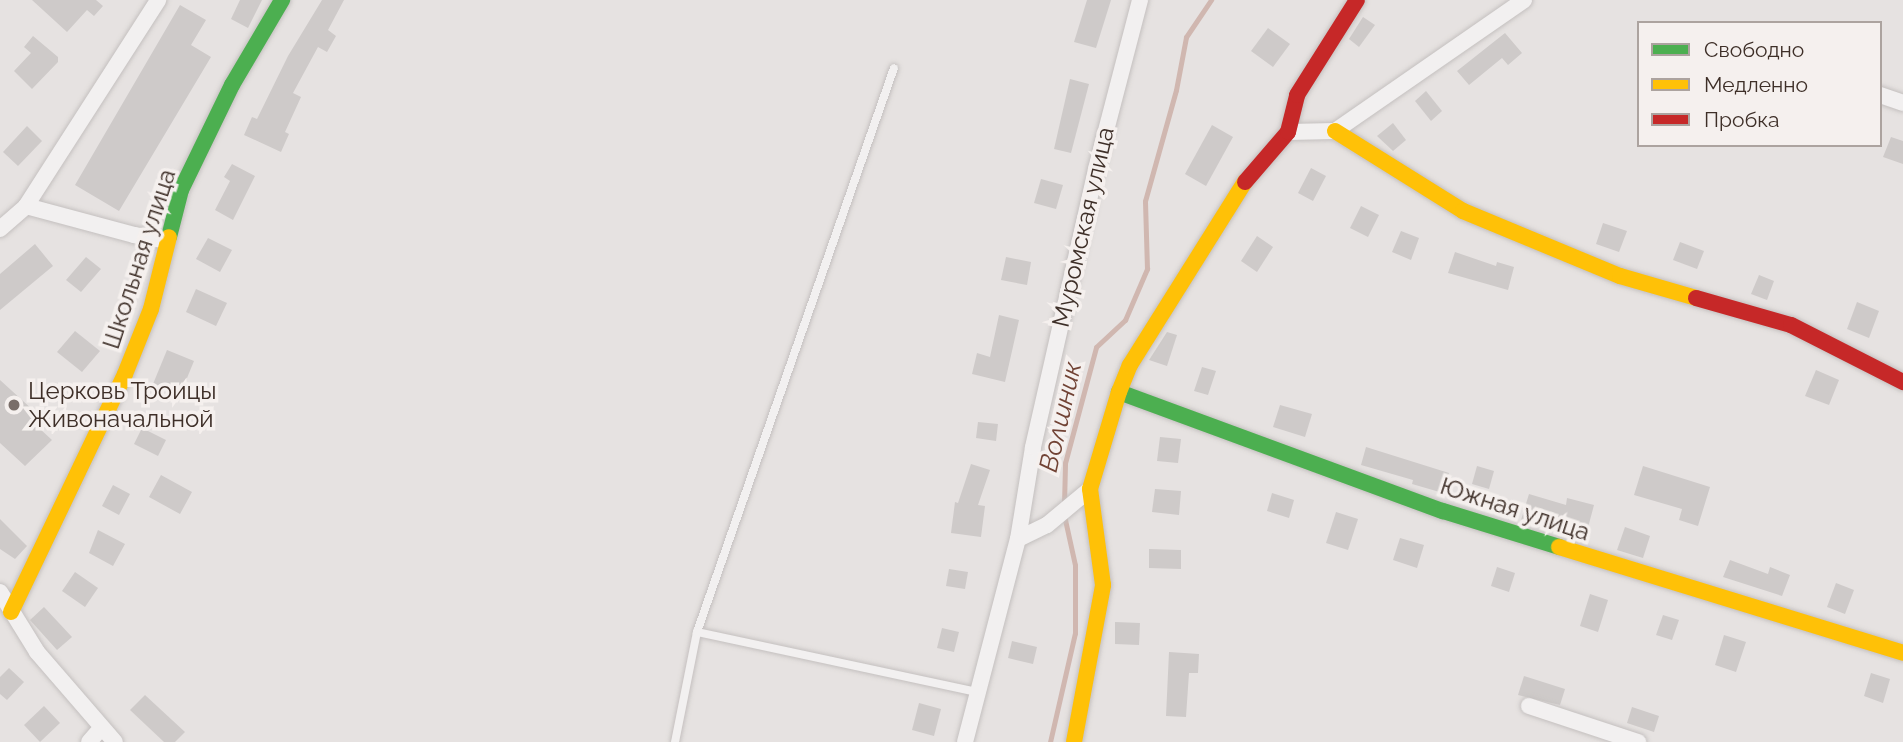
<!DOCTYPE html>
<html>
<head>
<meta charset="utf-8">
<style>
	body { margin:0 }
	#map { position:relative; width:1903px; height:742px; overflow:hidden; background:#e6e2e1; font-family:Raleway,sans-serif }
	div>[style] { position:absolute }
	.stream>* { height:5px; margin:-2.5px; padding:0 2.5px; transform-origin:2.5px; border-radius:2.5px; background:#d0b7b0 }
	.building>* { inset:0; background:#cecac9 }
	.roads { filter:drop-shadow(0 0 2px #c4c0bf) drop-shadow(0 0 2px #c4c0bf) }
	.lane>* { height:8px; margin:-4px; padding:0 4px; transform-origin:4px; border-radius:4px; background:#f2f0f0 }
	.street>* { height:16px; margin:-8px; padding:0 8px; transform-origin:8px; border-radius:8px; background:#f2f0f0 }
	.fast>* { height:16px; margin:-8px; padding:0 8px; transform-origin:8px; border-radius:8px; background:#4caf50 }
	.slow>* { height:16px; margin:-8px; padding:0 8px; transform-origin:8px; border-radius:8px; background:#ffc107 }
	.jam>* { height:16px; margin:-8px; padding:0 8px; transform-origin:8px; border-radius:8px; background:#c62828 }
	.dots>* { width:19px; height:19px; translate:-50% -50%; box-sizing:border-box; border:4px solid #f5f0ee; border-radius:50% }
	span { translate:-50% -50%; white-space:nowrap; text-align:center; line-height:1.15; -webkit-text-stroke:7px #f5f0ee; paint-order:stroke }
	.street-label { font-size:24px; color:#3e2f28 }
	.poi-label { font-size:24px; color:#3e2f28 }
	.left { translate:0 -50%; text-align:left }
	.water-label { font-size:26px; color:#714234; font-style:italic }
	.legend { position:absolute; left:1637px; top:21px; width:245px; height:126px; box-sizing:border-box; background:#f5f0ee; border:2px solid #aca39f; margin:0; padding:9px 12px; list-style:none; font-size:21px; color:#3e2f28 }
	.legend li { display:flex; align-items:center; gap:14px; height:35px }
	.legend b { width:35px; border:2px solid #aca39f }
</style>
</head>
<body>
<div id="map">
	<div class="stream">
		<div style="left:1064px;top:505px;width:42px;rotate:-88.6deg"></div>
		<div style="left:1065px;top:463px;width:120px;rotate:-75deg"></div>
		<div style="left:1096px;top:347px;width:40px;rotate:-43deg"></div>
		<div style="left:1125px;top:320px;width:56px;rotate:-66.7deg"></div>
		<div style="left:1147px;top:269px;width:68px;rotate:-91.7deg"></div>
		<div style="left:1145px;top:201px;width:115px;rotate:-74.4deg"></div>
		<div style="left:1176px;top:90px;width:54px;rotate:-79.3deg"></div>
		<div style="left:1186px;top:37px;width:45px;rotate:-56deg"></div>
		<div style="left:1050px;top:742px;width:112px;rotate:-77.1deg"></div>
		<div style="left:1075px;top:633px;width:68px;rotate:-90deg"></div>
		<div style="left:1075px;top:565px;width:51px;rotate:-102.4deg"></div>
	</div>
	<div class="building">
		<div style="clip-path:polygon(32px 0,96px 0,103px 6px,94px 16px,87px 10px,67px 32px)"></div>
		<div style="clip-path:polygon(240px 0,262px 0,248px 28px,231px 19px)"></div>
		<div style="clip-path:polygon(322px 0,344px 0,328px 30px,336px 36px,327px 52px,318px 47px,293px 93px,301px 97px,285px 132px,289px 134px,281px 152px,244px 135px,252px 117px,257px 119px,288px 56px)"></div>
		<div style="clip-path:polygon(1087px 0,1111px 0,1096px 48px,1074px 42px)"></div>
		<div style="clip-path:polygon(180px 5px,206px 20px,191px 45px,211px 57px,119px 211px,75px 185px)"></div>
		<div style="clip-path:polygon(1363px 17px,1375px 25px,1359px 47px,1349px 39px)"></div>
		<div style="clip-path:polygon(1268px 28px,1290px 44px,1273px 67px,1251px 51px)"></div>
		<div style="clip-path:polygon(1505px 33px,1522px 53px,1508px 65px,1502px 58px,1469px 85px,1457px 71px)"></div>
		<div style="clip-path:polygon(33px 36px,58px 57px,58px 62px,32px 89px,14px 71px,31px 53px,24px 47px)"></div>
		<div style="clip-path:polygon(1070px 79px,1089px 84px,1071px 153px,1054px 149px)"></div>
		<div style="clip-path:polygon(1426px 91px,1442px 111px,1431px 121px,1415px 101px)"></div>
		<div style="clip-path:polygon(1393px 123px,1406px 140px,1393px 151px,1377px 136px)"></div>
		<div style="clip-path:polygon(1212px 125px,1233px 137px,1206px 186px,1185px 174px)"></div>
		<div style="clip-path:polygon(27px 126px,42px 141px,18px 166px,3px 152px)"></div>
		<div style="clip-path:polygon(1891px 137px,1903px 141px,1903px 164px,1883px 157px)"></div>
		<div style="clip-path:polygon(232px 164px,255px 176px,233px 220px,215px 210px,230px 181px,224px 177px)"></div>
		<div style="clip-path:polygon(1311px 168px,1326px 176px,1313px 201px,1298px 193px)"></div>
		<div style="clip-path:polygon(1041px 179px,1063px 185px,1056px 209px,1034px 203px)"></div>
		<div style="clip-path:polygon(1361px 206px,1379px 215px,1368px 237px,1350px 228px)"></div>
		<div style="clip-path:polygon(1603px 223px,1627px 231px,1619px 252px,1596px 244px)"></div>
		<div style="clip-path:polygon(1401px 231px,1419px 238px,1411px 260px,1392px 252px)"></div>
		<div style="clip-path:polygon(1257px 236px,1273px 247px,1257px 272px,1241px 261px)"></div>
		<div style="clip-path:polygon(208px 238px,232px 250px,220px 272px,196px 259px)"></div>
		<div style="clip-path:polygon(1680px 242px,1704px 251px,1697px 269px,1673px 260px)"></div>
		<div style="clip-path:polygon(35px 244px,53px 266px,0 310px,0 274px)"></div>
		<div style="clip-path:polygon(1455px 252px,1496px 266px,1497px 262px,1514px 267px,1508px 290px,1448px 273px)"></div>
		<div style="clip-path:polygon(86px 257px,101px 269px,81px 292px,66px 280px)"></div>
		<div style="clip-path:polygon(1006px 257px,1031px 262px,1027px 285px,1001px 280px)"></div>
		<div style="clip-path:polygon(1759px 275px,1774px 281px,1767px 300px,1751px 294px)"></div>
		<div style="clip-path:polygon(196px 289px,227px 303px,216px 326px,186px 312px)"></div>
		<div style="clip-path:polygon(1857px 302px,1879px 311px,1869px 338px,1847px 329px)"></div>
		<div style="clip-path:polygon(999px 315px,1019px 320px,1005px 382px,972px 374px,977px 353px,990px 357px)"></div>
		<div style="clip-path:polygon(75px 331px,100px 351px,82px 372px,57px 352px)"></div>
		<div style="clip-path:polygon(1167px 332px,1177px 335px,1167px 366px,1149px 360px)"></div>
		<div style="clip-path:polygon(167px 350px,194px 361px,180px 395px,153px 384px)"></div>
		<div style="clip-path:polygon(1202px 367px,1216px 371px,1208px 395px,1194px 391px)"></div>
		<div style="clip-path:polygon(1816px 370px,1839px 380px,1829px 405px,1805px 396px)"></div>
		<div style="clip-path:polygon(0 380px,45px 421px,39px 428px,52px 440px,25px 466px,0 443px)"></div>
		<div style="clip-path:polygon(1280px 405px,1312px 414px,1305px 437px,1273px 427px)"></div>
		<div style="clip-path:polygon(978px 422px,998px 424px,996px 441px,976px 438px)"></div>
		<div style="clip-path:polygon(142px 428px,166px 440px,158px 456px,134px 444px)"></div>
		<div style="clip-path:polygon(1160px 437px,1181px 439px,1178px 463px,1157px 461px)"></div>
		<div style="clip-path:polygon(1366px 447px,1449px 473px,1443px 493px,1412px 484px,1413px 480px,1361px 465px)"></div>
		<div style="clip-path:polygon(971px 464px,990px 470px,978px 505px,985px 506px,981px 537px,951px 533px,955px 502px,958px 503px)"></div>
		<div style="clip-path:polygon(1477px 466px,1494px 471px,1489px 489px,1472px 484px)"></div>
		<div style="clip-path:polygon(1643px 466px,1710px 487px,1698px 526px,1679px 520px,1682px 509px,1634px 495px)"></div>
		<div style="clip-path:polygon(161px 475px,192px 492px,180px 514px,149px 497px)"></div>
		<div style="clip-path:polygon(113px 485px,130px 494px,119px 515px,102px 506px)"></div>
		<div style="clip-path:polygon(1155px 489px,1181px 491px,1179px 515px,1152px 512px)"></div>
		<div style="clip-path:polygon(1272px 493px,1294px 500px,1289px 518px,1267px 511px)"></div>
		<div style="clip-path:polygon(1529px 494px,1566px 505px,1567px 498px,1594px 505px,1586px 535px,1521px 520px)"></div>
		<div style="clip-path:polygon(1336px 512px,1358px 519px,1348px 550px,1326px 543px)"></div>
		<div style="clip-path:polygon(0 519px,27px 546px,15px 559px,0 549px)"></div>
		<div style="clip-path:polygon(1625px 527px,1650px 536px,1643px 558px,1617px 550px)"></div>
		<div style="clip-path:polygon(98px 530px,125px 544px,113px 566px,89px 553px)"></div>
		<div style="clip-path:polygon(1400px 538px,1424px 545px,1417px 568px,1393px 560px)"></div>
		<div style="clip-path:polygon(1149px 549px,1181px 550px,1181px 569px,1149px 568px)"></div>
		<div style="clip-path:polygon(1730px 560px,1768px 574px,1770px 567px,1790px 575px,1782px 596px,1723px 577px)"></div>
		<div style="clip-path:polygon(1497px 567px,1515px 573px,1509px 592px,1491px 586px)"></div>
		<div style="clip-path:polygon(949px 569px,968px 572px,965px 589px,946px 586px)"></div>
		<div style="clip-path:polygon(75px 572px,98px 588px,85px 607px,62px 591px)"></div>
		<div style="clip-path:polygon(1836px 583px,1854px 590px,1845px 614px,1827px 607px)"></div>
		<div style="clip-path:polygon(1590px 594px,1608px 600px,1598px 632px,1580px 626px)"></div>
		<div style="clip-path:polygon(44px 607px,72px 637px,57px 650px,30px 620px)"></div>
		<div style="clip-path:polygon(1663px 615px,1679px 620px,1672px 640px,1656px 635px)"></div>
		<div style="clip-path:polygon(1115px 622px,1140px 623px,1139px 645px,1115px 644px)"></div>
		<div style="clip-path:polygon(942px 628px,959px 632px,954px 652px,937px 648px)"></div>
		<div style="clip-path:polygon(1724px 635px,1746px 642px,1736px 672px,1715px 665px)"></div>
		<div style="clip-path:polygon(1012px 641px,1037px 647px,1033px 664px,1008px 658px)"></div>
		<div style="clip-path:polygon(1169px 652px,1199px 654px,1198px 673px,1189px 673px,1186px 717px,1166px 716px)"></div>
		<div style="clip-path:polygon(9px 668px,24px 682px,7px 700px,0 694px,0 677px)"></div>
		<div style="clip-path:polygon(1871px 673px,1890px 679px,1883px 703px,1864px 696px)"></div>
		<div style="clip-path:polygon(1524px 676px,1565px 689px,1560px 705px,1518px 695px)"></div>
		<div style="clip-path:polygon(145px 695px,185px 732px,175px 742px,164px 742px,130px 710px)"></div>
		<div style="clip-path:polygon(919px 703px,941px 709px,934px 736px,912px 730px)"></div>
		<div style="clip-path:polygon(44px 706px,60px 723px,40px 742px,24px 725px)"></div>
		<div style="clip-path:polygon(1632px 707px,1659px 716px,1654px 732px,1627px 723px)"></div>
	</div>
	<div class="roads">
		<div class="lane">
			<div style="left:697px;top:632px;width:597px;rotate:-70.75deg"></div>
			<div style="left:675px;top:742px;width:112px;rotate:-78.7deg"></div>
			<div style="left:697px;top:632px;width:287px;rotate:12.1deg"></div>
		</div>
		<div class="street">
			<div style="left:1880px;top:95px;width:24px;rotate:19deg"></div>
			<div style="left:1288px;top:132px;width:47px;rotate:-1.2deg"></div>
			<div style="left:1335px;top:131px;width:230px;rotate:-34.7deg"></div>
			<div style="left:26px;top:206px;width:112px;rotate:15deg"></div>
			<div style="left:134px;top:235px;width:34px;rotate:10deg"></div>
			<div style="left:0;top:229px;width:35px;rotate:-41deg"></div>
			<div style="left:26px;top:206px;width:245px;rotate:-57.3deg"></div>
			<div style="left:1018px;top:539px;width:32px;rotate:-26deg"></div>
			<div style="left:1047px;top:525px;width:56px;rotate:-39.9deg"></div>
			<div style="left:0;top:592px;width:70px;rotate:58.3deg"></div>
			<div style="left:37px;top:652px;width:119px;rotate:49.1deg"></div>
			<div style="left:1529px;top:706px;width:115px;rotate:18.3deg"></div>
			<div style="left:89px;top:742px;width:18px;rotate:-49deg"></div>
			<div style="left:965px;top:742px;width:210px;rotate:-75.4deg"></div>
			<div style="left:1018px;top:539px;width:93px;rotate:-80.7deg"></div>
			<div style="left:1033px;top:447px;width:285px;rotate:-77.2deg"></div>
			<div style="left:1096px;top:169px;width:175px;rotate:-75.4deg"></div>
		</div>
		<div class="fast">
			<div style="left:169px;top:237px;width:49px;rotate:-75.7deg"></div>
			<div style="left:181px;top:190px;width:117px;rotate:-64.1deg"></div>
			<div style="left:232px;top:85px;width:99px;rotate:-59.5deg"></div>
			<div style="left:1119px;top:392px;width:345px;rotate:20.2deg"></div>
			<div style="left:1443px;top:511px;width:121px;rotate:17.2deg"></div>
		</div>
		<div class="slow">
			<div style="left:1335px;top:131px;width:151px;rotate:32deg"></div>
			<div style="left:1463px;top:211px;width:170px;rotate:22.5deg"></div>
			<div style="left:1620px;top:276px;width:79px;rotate:16.1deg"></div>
			<div style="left:1559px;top:547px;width:360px;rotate:17.1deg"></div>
			<div style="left:11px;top:612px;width:264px;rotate:-64.4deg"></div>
			<div style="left:125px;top:374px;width:70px;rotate:-68.2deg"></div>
			<div style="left:151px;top:309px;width:74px;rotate:-76deg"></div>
			<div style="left:1074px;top:742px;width:160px;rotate:-79.5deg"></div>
			<div style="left:1103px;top:585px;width:97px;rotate:-97.7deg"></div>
			<div style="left:1090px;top:489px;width:101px;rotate:-73.4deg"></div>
			<div style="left:1119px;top:392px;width:29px;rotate:-68deg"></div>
			<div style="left:1130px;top:365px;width:216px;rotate:-57.9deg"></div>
		</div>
		<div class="jam">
			<div style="left:1245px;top:182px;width:66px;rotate:-49.3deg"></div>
			<div style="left:1288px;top:132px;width:38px;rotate:-76deg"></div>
			<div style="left:1297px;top:95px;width:112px;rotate:-57.7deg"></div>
			<div style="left:1696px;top:298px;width:99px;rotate:15.9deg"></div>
			<div style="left:1791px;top:325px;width:126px;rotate:27deg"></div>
		</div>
	</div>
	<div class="dots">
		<div style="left:14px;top:405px;background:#796e69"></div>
	</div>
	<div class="street-label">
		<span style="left:1083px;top:227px;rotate:-77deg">Муромская улица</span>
		<span style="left:139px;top:259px;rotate:-72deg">Школьная улица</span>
		<span style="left:1515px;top:509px;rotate:18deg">Южная улица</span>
	</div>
	<div class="poi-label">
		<span class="left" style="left:28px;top:405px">Церковь Троицы<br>Живоначальной</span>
	</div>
	<div class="water-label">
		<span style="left:1061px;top:417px;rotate:-77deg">Волшник</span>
	</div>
	<ul class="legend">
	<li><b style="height:9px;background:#4caf50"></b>Свободно</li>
	<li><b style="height:9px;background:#ffc107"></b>Медленно</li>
	<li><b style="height:9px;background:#c62828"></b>Пробка</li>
	</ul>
</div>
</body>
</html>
